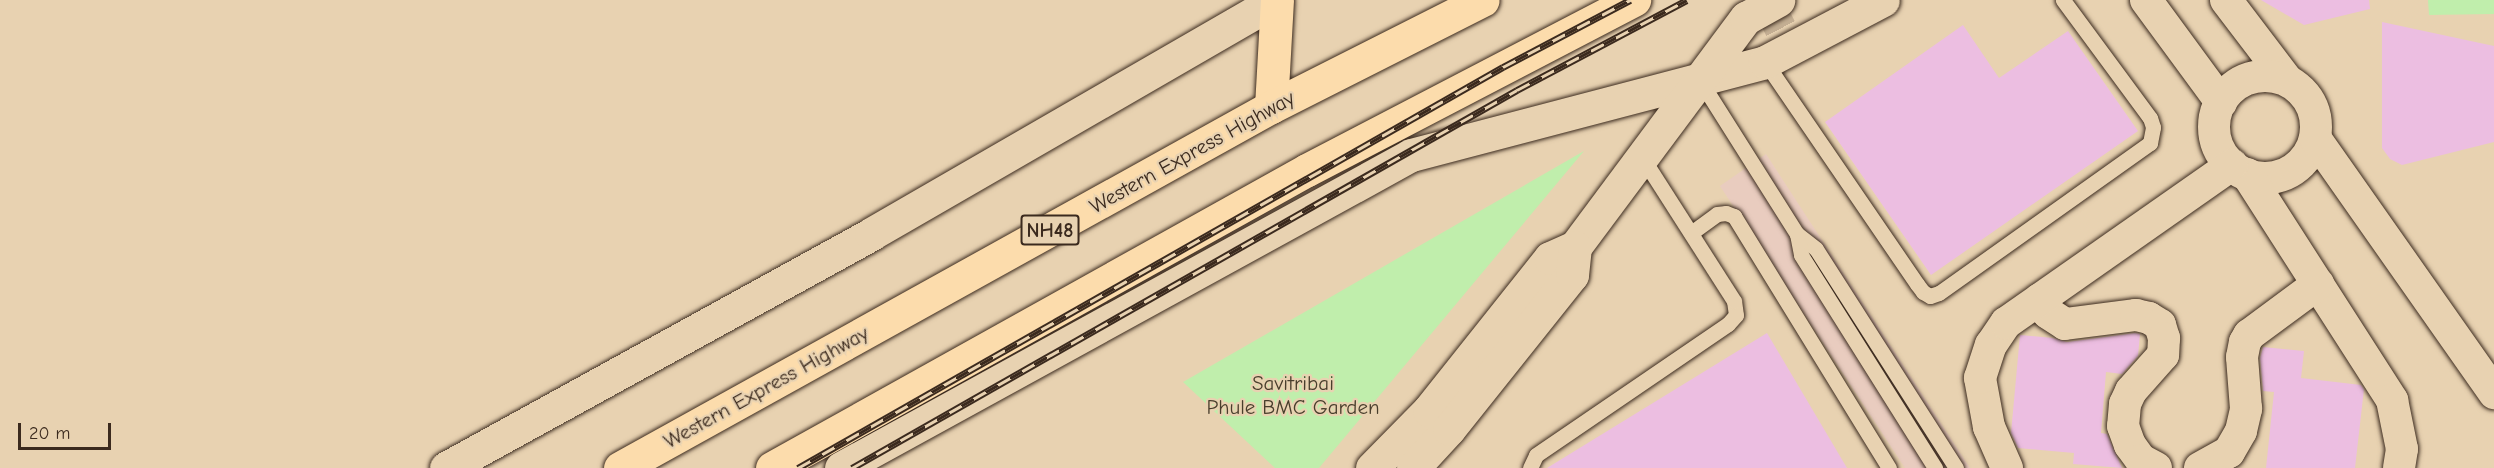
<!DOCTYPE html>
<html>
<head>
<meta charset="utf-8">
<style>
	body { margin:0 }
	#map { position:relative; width:2494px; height:468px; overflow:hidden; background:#e8d2b1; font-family:"Comic Neue",sans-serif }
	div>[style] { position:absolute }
	.built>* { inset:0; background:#e9ccbf }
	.green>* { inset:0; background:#c0eeac }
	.building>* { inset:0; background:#ecbee1 }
	.street-tunnel>* { height:32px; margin-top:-16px; transform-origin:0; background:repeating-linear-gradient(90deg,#c5b094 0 32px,transparent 0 48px) }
	.roads { filter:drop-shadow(0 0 2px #3b2a1e) drop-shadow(0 0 2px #3b2a1e) }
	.lane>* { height:15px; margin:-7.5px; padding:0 7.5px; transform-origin:7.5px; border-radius:7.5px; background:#e8d2b1 }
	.street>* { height:32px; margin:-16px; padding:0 16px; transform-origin:16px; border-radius:16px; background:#e8d2b1 }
	.street>.ring { margin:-16px; padding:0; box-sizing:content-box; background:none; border:32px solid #e8d2b1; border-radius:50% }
	.secondary>* { height:33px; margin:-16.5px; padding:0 16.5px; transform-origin:16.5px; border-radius:16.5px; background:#e8d2b1 }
	.highway>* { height:33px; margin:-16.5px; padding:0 16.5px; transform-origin:16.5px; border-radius:16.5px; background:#fcdcac }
	.rail>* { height:7px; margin-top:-3.5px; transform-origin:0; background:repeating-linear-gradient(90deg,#e8d2b1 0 14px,#3b2a1e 0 28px); box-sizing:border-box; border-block:2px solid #3b2a1e }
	span { translate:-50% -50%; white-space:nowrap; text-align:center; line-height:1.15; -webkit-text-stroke:4.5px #e8d2b1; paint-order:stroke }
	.shield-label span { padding:2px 4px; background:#e8d2b1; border:2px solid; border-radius:4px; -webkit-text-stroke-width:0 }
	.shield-label { font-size:20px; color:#3b2a1e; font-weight:700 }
	.street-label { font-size:21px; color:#3b2a1e }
	.park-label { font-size:21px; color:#483e2c }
	.scale { position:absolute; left:18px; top:423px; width:93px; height:27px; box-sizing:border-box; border:3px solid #3b2a1e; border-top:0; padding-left:8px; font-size:18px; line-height:21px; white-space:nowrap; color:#3b2a1e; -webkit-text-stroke:4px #e8d2b1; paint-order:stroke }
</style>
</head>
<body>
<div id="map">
	<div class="built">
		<div style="clip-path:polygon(1766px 154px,1970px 468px,1905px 468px,1720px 186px)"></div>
	</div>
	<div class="green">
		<div style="clip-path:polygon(2428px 0,2494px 0,2494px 14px,2429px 15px)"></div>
		<div style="clip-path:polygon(1584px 151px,1319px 468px,1275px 468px,1183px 382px)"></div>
	</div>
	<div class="building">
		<div style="clip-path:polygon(2261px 0,2369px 0,2370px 9px,2304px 25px)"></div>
		<div style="clip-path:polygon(2382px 22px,2494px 46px,2494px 142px,2402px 165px,2390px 159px,2382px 148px)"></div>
		<div style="clip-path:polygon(1963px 25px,1999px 78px,2068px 31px,2138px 131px,1931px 275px,1825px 122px)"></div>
		<div style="clip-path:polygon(1767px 333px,1847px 468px,1547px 468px)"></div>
		<div style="clip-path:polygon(2135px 333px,2140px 334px,2138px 356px,2122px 374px,2106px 372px,2101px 433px,2107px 434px,2122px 468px,2073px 464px,2074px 453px,2018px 448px,2011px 433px,2020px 335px,2053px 338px,2067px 342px)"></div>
		<div style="clip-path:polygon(2263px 347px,2304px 351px,2301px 378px,2361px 385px,2364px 389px,2355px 468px,2266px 468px,2274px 392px,2263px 391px,2260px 358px)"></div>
	</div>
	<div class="street-tunnel">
		<div style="left:1766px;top:0;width:55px;rotate:63deg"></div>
	</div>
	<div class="roads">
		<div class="lane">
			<div style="left:1765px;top:62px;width:269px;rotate:55.6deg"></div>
			<div style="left:1917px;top:284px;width:10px;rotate:53deg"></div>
			<div style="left:1923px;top:292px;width:8px;rotate:30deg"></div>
			<div style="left:1930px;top:296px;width:9px;rotate:-18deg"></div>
			<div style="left:1939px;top:293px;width:259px;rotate:-35.4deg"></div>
			<div style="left:2150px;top:143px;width:16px;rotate:-79deg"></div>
			<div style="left:2153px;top:127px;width:9px;rotate:-108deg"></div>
			<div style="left:2150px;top:118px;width:147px;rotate:-126.4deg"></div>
			<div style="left:1699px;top:79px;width:183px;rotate:57.7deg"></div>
			<div style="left:1797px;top:234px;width:24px;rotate:38deg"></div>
			<div style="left:1816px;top:249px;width:260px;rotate:57.4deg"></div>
			<div style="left:1691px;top:233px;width:32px;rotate:-36deg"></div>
			<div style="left:1717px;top:214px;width:9px;rotate:-6deg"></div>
			<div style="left:1726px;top:213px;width:9px;rotate:21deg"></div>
			<div style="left:1734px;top:216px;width:296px;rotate:58.4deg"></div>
			<div style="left:1797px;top:234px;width:21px;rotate:79deg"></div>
			<div style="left:1801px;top:255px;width:252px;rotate:57.8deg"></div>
			<div style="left:1530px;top:468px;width:14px;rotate:-65deg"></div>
			<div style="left:1536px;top:455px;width:232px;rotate:-34.3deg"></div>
			<div style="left:1728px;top:324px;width:12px;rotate:-48deg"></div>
			<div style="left:1736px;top:315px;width:14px;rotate:-98deg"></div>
			<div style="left:1734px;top:301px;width:171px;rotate:-122.6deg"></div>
		</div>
		<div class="street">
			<div style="left:2146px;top:0;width:127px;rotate:53.7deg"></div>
			<div style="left:2226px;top:0;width:101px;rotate:52.7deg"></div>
			<div class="ring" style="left:2214px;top:76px;width:70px;height:70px"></div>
			<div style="left:2315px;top:138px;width:312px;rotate:54.9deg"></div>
			<div style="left:2247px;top:174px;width:269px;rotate:57.3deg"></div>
			<div style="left:2392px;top:400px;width:50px;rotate:78.5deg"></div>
			<div style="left:2402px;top:449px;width:19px;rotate:99deg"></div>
			<div style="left:2040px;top:299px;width:16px;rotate:60deg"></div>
			<div style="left:2048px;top:313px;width:20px;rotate:33deg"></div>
			<div style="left:2065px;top:324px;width:72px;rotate:-7.2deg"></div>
			<div style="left:2136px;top:315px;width:13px;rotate:13deg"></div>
			<div style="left:2149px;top:318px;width:13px;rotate:32deg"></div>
			<div style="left:2160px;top:325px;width:14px;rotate:73deg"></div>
			<div style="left:2164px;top:338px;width:17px;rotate:93deg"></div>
			<div style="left:2163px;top:355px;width:48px;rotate:131.6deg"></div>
			<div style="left:2131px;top:391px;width:14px;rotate:115deg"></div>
			<div style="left:2125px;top:404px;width:22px;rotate:95deg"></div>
			<div style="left:2123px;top:426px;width:20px;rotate:70deg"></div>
			<div style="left:2130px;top:445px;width:19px;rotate:54deg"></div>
			<div style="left:2141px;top:460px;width:17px;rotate:28deg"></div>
			<div style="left:2007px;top:468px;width:45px;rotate:-113.7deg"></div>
			<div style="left:1989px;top:427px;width:50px;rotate:-100.4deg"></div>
			<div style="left:1980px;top:378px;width:35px;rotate:-72deg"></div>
			<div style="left:1991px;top:345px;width:27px;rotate:-56deg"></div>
			<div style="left:2006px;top:323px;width:276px;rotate:-35deg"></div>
			<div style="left:2200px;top:468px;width:33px;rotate:-29deg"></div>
			<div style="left:2229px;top:452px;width:24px;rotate:-60deg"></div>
			<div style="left:2241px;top:431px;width:23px;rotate:-77deg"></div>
			<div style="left:2246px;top:409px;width:52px;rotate:-94.4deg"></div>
			<div style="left:2242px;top:357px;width:15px;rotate:-79deg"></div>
			<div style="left:2245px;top:342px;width:8px;rotate:-60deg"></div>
			<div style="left:2249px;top:335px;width:86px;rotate:-36.5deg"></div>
		</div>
		<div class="secondary">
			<div style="left:446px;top:468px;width:485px;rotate:-28.8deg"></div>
			<div style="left:871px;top:234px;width:468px;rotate:-30deg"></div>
			<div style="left:841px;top:468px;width:650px;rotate:-28.77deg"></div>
			<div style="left:1411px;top:155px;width:366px;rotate:-14.7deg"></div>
			<div style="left:1765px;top:62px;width:133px;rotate:-27.7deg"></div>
			<div style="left:1372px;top:468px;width:81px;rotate:-45.5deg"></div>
			<div style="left:1429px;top:410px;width:194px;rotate:-51.5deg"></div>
			<div style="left:1550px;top:258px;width:27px;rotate:-24deg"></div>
			<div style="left:1575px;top:247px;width:286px;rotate:-53.3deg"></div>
			<div style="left:1746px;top:18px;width:37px;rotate:-29deg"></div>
			<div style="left:1413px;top:468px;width:53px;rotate:-47.3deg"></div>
			<div style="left:1449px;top:429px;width:197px;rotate:-51.4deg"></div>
			<div style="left:1572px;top:275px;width:28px;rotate:-84deg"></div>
		</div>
		<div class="highway">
			<div style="left:1271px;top:107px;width:107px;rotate:-86.8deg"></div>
			<div style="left:620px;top:468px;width:744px;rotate:-29.01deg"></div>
			<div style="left:1271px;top:107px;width:237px;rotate:-26.8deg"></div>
			<div style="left:772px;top:468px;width:612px;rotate:-29.12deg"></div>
			<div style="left:1307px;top:170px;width:369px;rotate:-27.5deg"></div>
		</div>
	</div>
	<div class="rail">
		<div style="left:798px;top:468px;width:811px;rotate:-29.63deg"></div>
		<div style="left:1503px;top:67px;width:144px;rotate:-27.8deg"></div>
		<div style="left:852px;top:468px;width:765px;rotate:-29.61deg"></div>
		<div style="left:1517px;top:90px;width:192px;rotate:-27.9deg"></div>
	</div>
	<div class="shield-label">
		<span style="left:1050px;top:230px">NH48</span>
	</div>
	<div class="street-label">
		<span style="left:1192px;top:152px;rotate:-29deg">Western Express Highway</span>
		<span style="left:766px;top:387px;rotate:-29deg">Western Express Highway</span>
	</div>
	<div class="park-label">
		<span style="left:1293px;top:395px">Savitribai<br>Phule BMC Garden</span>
	</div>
	<div class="scale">20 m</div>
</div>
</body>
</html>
